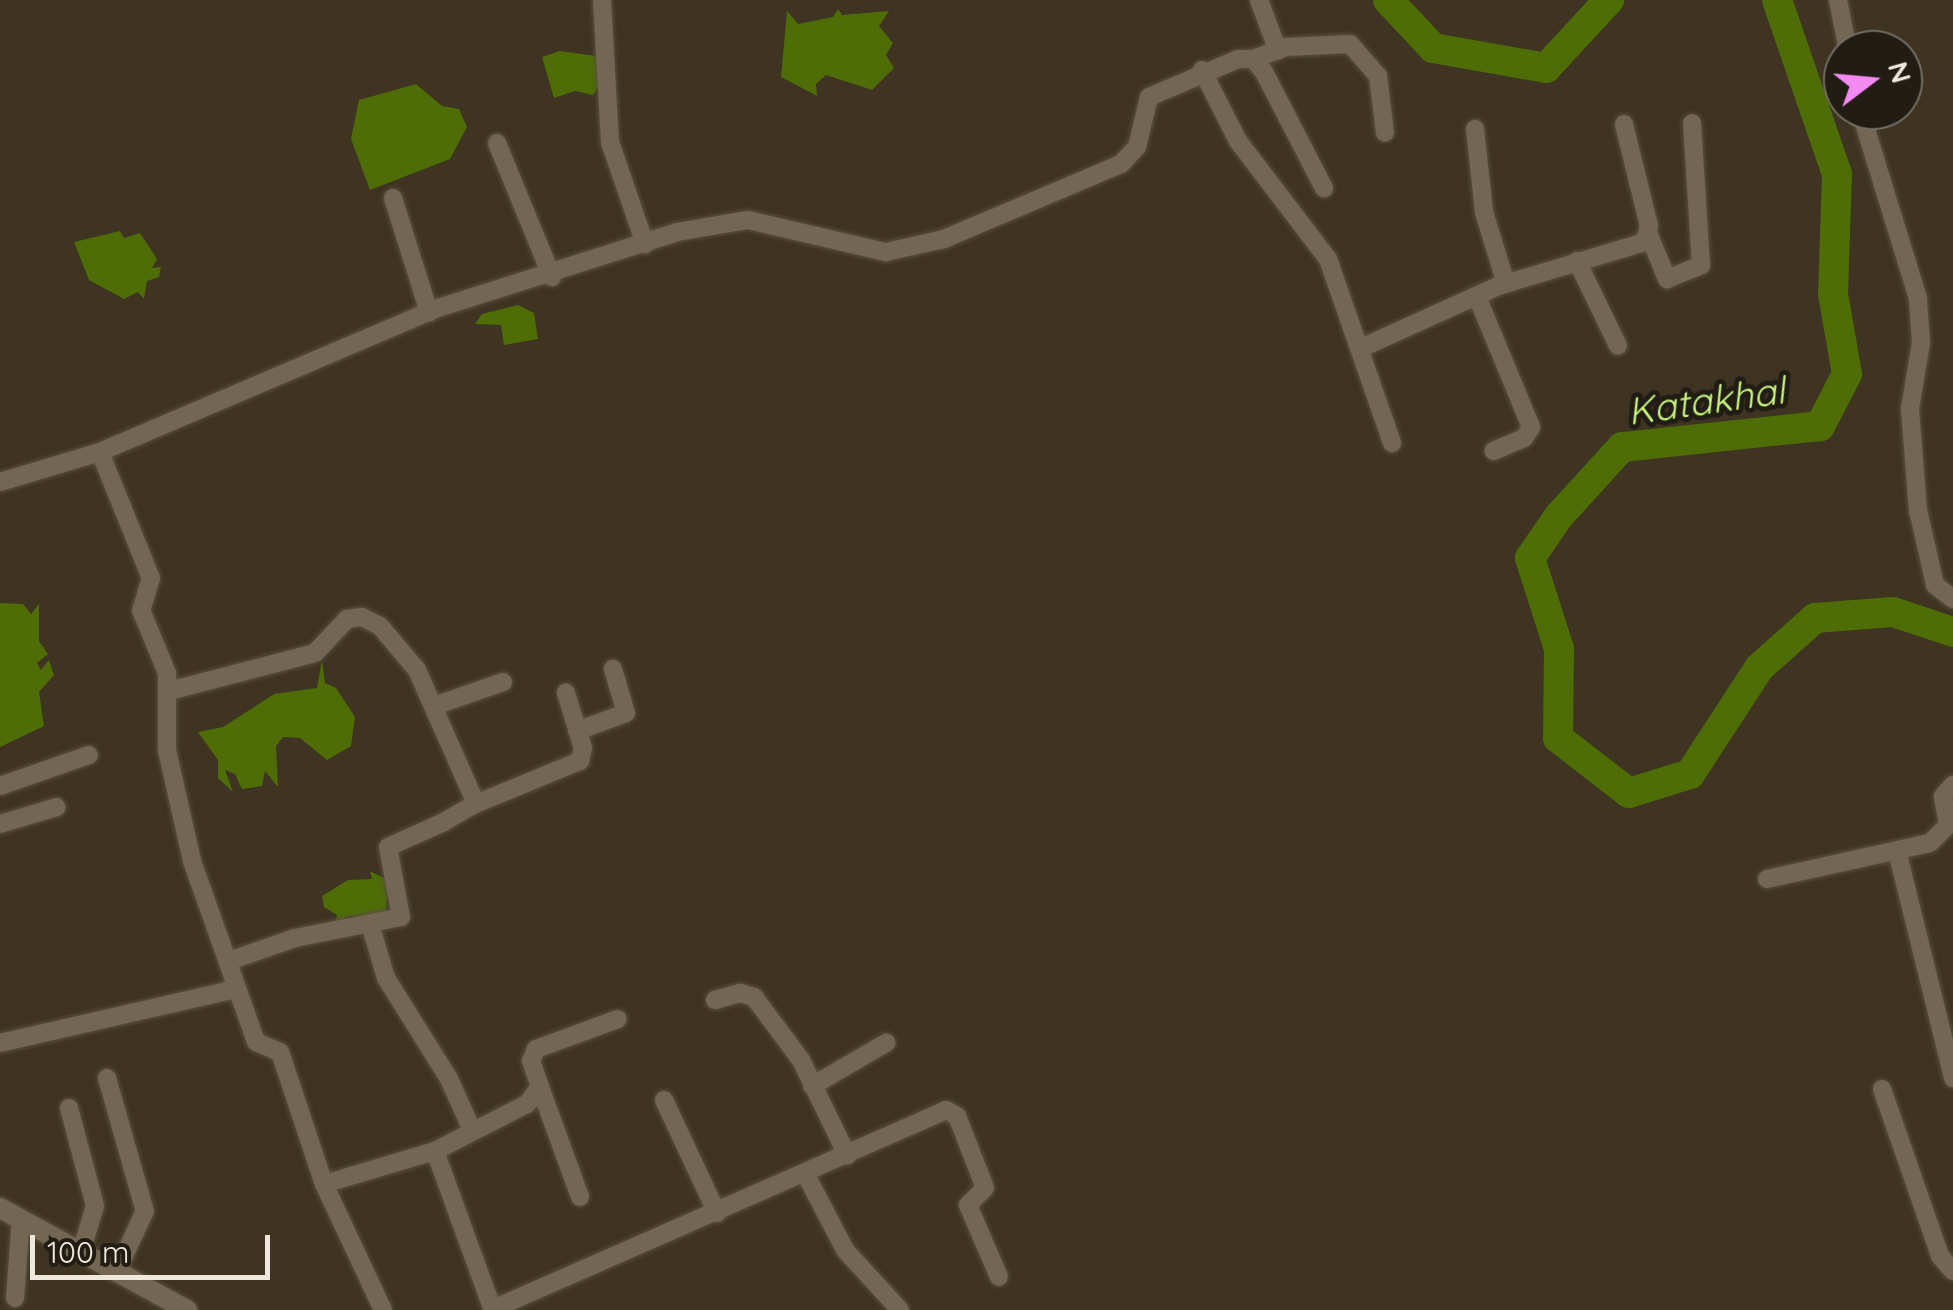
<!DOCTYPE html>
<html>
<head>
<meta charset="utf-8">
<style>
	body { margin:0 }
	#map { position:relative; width:1953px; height:1310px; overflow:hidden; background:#3e3421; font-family:Quicksand,sans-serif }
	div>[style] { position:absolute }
	.water>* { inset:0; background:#4e6d06 }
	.river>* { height:30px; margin:-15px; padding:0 15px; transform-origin:15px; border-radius:15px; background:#4e6d06 }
	.roads { filter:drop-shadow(0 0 2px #595040) drop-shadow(0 0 2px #595040) }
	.minor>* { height:18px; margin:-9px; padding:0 9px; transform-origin:9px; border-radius:9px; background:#736754 }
	.tertiary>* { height:20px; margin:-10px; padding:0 10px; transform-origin:10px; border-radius:10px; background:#736754 }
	span { translate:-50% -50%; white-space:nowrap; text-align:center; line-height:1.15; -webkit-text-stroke:10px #211c14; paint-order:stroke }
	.water-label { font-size:38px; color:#c7f580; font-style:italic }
	.north { position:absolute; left:1823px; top:30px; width:100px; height:100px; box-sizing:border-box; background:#211c14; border:2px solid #736e64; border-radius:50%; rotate:74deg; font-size:28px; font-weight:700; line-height:40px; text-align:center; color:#eee8dd }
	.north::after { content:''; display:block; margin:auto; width:35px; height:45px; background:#f38af1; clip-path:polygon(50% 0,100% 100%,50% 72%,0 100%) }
	.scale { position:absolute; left:30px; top:1235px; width:240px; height:45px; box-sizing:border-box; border:5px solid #eee8dd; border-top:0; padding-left:12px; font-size:30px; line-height:35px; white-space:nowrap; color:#eee8dd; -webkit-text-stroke:8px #211c14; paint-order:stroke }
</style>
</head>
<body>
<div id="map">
	<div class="water">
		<div style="clip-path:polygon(838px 9px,842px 15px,889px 11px,879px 26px,893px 43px,886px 55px,894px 68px,872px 90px,826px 75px,816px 84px,817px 96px,781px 77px,787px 11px,798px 24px,833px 17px)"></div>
		<div style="clip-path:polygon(560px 51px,603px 57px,606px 76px,593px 95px,575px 91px,554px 98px,542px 57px)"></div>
		<div style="clip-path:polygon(416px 84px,442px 106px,459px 109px,467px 127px,450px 159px,370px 190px,351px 139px,359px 100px)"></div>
		<div style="clip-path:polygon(120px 231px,124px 238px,140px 233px,157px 259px,152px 268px,161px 267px,159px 277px,147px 281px,144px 299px,138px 292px,124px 299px,89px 280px,74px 242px)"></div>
		<div style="clip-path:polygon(518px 305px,534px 313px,538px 339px,504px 345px,501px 325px,475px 324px,482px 314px)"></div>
		<div style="clip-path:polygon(0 603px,23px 604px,31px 614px,39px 604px,39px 641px,48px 654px,37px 663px,41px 670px,49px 660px,54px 675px,39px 692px,44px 726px,0 747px)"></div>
		<div style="clip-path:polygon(322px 660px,325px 683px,336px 688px,355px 717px,351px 746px,327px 760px,300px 738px,283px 737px,276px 746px,278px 787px,265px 771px,262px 786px,242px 789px,235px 774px,225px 770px,233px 792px,218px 778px,218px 760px,198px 732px,223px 727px,274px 694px,317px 688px)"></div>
		<div style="clip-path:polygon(370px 871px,388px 880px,386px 915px,349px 916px,335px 925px,337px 915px,324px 907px,322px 896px,348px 880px,372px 879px)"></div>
	</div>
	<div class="river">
		<div style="left:1388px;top:0;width:66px;rotate:46.8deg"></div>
		<div style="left:1433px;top:48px;width:115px;rotate:10deg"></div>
		<div style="left:1546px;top:68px;width:93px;rotate:-47.2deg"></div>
		<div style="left:1777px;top:0;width:184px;rotate:71deg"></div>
		<div style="left:1837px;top:174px;width:120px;rotate:91.9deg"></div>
		<div style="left:1833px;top:294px;width:81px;rotate:80.1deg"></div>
		<div style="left:1847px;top:374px;width:59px;rotate:117.4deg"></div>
		<div style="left:1820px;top:426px;width:199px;rotate:173.9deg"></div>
		<div style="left:1622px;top:447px;width:93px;rotate:132.4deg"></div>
		<div style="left:1559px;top:516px;width:51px;rotate:124.6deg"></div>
		<div style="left:1530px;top:558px;width:96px;rotate:72.3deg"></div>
		<div style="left:1559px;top:649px;width:89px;rotate:90.6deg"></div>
		<div style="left:1558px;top:738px;width:90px;rotate:37.8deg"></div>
		<div style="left:1629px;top:793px;width:64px;rotate:-17.3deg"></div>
		<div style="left:1690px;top:774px;width:126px;rotate:-56.9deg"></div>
		<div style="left:1759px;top:668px;width:75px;rotate:-41.8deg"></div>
		<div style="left:1815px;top:618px;width:78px;rotate:-4.4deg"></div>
		<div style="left:1893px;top:612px;width:63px;rotate:18.4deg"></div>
	</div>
	<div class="roads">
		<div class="minor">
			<div style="left:602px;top:0;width:142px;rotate:86.8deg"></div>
			<div style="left:610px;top:142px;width:108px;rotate:71.1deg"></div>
			<div style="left:1259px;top:0;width:54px;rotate:69.6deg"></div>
			<div style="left:1838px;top:0;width:51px;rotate:78.7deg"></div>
			<div style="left:1253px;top:59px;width:35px;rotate:-20deg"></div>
			<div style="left:1286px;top:47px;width:64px;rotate:-2.7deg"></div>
			<div style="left:1350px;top:44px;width:43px;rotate:48.8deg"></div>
			<div style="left:1378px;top:76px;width:57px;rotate:83deg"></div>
			<div style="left:1202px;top:70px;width:80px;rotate:63.1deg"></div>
			<div style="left:1238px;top:141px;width:148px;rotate:52.7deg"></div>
			<div style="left:1328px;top:259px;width:195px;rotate:70.8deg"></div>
			<div style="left:1860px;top:110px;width:198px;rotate:72.9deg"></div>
			<div style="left:1918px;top:299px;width:44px;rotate:86.1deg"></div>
			<div style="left:1921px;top:343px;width:67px;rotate:99.5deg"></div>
			<div style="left:1910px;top:409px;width:101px;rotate:85.5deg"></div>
			<div style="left:1918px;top:510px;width:77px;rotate:77.2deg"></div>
			<div style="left:1935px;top:585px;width:23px;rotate:38deg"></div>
			<div style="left:1475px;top:129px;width:83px;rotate:83.8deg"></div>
			<div style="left:1484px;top:212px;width:75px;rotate:73deg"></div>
			<div style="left:497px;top:143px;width:145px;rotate:67.7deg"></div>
			<div style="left:393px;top:198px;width:120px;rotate:72.5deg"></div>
			<div style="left:1649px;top:235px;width:48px;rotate:67.8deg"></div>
			<div style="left:1667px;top:279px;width:37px;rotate:-22deg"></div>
			<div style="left:1701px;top:265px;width:142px;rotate:-93.6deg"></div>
			<div style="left:1577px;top:261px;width:94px;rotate:64.2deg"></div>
			<div style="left:1478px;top:299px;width:139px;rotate:67.5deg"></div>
			<div style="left:1531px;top:427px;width:13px;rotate:122deg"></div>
			<div style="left:1524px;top:438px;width:33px;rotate:157deg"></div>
			<div style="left:1361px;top:348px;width:150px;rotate:-24.3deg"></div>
			<div style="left:1498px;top:286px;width:153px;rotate:-16.7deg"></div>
			<div style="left:1645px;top:242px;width:16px;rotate:-76deg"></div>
			<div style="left:1649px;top:226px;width:105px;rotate:-103.8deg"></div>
			<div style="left:100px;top:452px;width:136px;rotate:68deg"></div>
			<div style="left:151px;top:578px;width:34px;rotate:107deg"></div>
			<div style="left:141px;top:610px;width:68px;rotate:67.6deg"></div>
			<div style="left:167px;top:673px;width:77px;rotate:90deg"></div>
			<div style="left:167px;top:750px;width:114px;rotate:77.3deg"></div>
			<div style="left:192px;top:861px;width:192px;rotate:70.5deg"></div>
			<div style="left:256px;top:1042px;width:26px;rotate:23deg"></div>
			<div style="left:280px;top:1052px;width:139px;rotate:71.6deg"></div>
			<div style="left:0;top:482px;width:104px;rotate:-16.7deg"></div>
			<div style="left:100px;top:452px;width:367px;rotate:-23.1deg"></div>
			<div style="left:438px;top:308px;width:251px;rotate:-17.6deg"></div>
			<div style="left:677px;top:232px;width:72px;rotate:-9.6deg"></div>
			<div style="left:748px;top:220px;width:142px;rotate:13.1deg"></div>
			<div style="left:886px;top:252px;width:59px;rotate:-12.6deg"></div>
			<div style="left:944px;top:239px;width:192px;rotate:-23deg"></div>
			<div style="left:1121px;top:164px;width:23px;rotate:-47deg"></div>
			<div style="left:1137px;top:147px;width:51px;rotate:-76.5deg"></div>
			<div style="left:1149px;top:97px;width:97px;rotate:-23.1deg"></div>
			<div style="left:1238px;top:59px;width:15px"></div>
			<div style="left:1253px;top:59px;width:17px;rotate:50deg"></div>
			<div style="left:1264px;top:72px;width:131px;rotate:62.7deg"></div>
			<div style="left:169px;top:691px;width:151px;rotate:-14.6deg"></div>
			<div style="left:315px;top:653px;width:47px;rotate:-46.7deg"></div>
			<div style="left:347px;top:619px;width:15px;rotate:-8deg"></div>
			<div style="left:362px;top:617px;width:20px;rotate:27deg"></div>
			<div style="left:380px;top:626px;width:57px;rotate:49.9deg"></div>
			<div style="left:417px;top:670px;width:139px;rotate:66.2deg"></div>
			<div style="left:473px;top:797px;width:8px;rotate:90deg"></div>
			<div style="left:473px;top:805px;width:34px;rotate:150deg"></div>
			<div style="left:444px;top:822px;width:61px;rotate:155.9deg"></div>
			<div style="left:388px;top:847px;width:71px;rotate:79.5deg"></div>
			<div style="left:401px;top:917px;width:108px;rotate:168.8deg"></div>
			<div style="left:295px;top:938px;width:70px;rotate:160.8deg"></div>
			<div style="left:437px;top:705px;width:70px;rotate:-19.2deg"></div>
			<div style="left:577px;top:731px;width:52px;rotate:-20.2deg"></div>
			<div style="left:626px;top:713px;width:46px;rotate:-106.5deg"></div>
			<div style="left:0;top:786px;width:94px;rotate:-19.2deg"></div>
			<div style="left:473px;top:805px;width:116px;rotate:-22.4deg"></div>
			<div style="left:580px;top:761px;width:13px;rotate:-77deg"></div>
			<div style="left:583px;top:748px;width:58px;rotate:-107.2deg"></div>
			<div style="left:0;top:824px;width:59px;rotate:-16.6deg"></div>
			<div style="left:1898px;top:855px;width:230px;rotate:76.1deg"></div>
			<div style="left:1767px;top:879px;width:167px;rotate:-12.5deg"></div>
			<div style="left:1930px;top:843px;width:25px;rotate:-45deg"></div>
			<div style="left:1948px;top:825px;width:29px;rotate:-100deg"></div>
			<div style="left:1943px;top:796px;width:15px;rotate:-48deg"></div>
			<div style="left:370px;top:924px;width:56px;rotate:73.5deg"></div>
			<div style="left:386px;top:978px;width:119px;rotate:58deg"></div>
			<div style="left:449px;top:1079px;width:56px;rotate:65.7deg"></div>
			<div style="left:715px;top:1000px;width:26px;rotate:-16deg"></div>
			<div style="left:740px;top:993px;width:15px;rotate:16deg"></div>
			<div style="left:754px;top:997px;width:79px;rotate:53.3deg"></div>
			<div style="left:801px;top:1060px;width:106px;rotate:64.2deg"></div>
			<div style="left:0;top:1043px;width:242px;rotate:-12.9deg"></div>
			<div style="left:107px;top:1078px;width:138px;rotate:74.1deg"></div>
			<div style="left:145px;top:1211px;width:66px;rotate:115deg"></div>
			<div style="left:812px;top:1086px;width:86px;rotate:-30.2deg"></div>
			<div style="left:540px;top:1087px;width:117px;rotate:70deg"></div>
			<div style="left:1882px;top:1089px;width:177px;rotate:70.8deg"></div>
			<div style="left:1940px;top:1256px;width:20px;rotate:49deg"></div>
			<div style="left:664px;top:1100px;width:125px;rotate:64.9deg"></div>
			<div style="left:69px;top:1108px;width:101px;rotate:75.1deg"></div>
			<div style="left:95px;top:1206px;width:48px;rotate:106.9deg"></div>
			<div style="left:435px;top:1151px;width:169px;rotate:70deg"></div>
			<div style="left:805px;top:1173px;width:87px;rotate:62.5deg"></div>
			<div style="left:845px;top:1250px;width:81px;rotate:47.5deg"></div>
			<div style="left:15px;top:1298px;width:79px;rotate:-85.7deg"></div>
			<div style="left:493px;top:1309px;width:495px;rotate:-23.7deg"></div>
			<div style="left:946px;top:1110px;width:13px;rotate:29deg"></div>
			<div style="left:957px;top:1116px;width:77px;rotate:68.7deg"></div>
			<div style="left:985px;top:1188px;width:24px;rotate:135deg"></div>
			<div style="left:968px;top:1205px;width:78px;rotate:66.7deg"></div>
			<div style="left:383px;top:1310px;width:139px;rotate:-115.1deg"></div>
			<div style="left:324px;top:1184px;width:116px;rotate:-16.6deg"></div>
			<div style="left:435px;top:1151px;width:103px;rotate:-27.1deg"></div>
			<div style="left:527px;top:1104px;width:21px;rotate:-53deg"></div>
			<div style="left:540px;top:1087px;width:28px;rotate:-109deg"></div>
			<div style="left:531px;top:1061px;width:13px;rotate:-67deg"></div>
			<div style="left:536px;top:1049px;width:87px;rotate:-20.1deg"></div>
		</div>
		<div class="tertiary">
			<div style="left:0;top:1208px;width:213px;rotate:28.6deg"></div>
		</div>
	</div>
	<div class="water-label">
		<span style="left:1706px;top:401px;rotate:-8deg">Katakhal</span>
	</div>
	<div class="north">N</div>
	<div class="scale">100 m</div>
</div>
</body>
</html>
